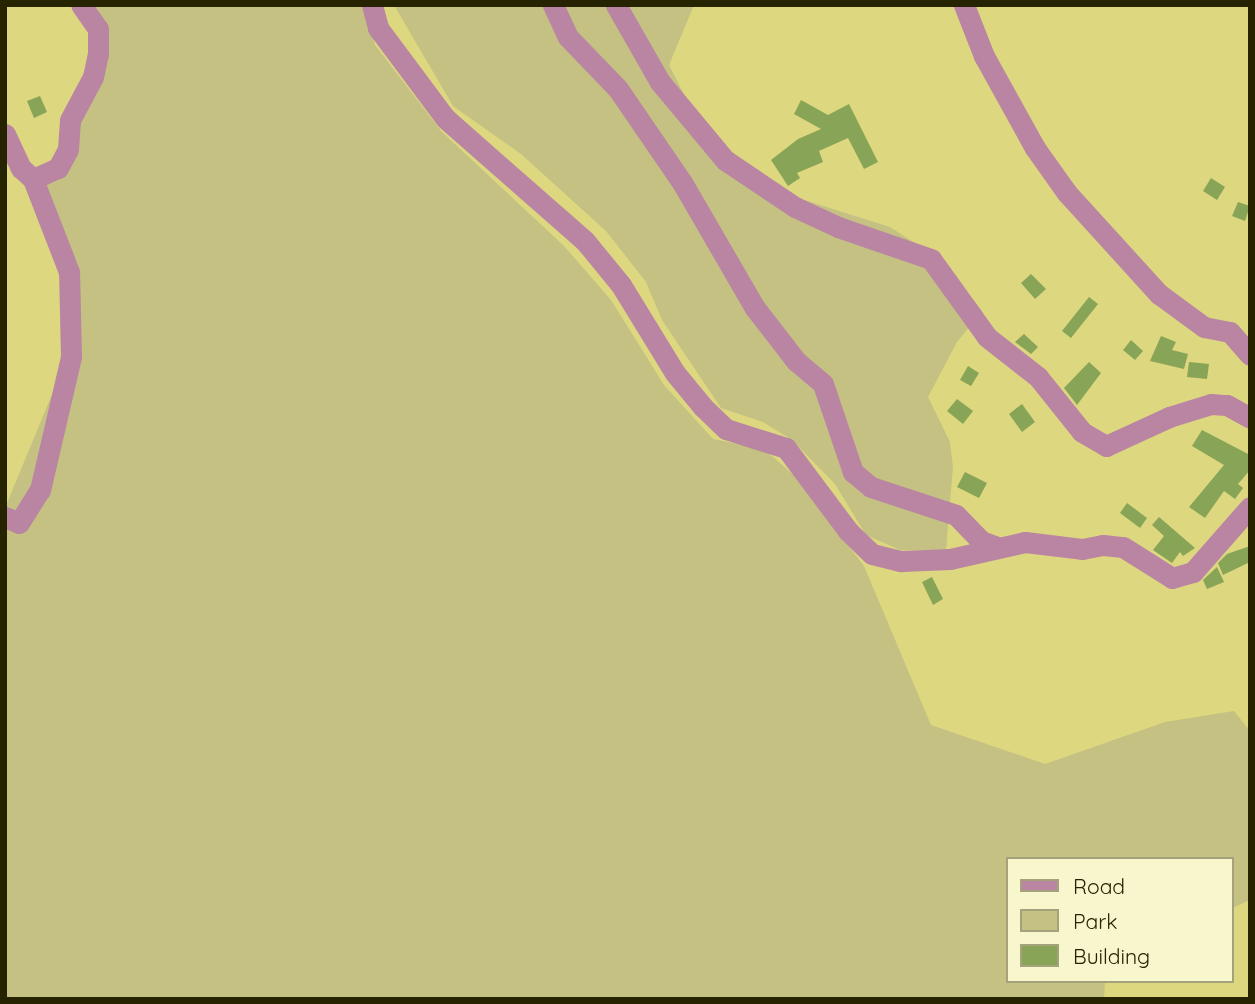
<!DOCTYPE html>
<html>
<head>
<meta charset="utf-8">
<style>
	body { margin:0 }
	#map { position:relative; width:1255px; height:1004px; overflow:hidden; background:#ddd780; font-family:Quicksand,sans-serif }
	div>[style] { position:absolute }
	.green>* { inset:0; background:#c4c183 }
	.building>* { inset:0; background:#88a456 }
	.minor>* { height:21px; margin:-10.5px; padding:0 10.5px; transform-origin:10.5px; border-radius:10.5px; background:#ba85a2 }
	span { translate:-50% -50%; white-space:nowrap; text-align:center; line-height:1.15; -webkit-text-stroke:7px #f8f6cc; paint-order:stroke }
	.frame { position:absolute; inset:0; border:7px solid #262300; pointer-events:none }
	.legend { position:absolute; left:1006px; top:857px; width:228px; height:126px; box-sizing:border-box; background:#f8f6cc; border:2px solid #a4a27a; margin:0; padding:9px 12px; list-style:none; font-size:21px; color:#262300 }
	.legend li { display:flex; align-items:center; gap:14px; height:35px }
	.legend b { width:35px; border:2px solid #a4a27a }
</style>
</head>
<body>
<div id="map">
	<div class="green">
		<div style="clip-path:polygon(95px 5px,364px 5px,375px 45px,442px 132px,564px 246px,611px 300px,664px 385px,713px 439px,764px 449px,796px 477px,864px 566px,931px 725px,1045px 764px,1165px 722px,1234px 711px,1250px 731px,1250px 900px,1232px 908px,1232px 859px,1008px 859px,1008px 981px,1105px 981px,1104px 999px,5px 999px,5px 508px,79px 329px,41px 181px,65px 172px,106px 26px)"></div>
		<div style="clip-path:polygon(394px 5px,694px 5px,669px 65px,705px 135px,801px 199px,890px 227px,940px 259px,982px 311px,957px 342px,928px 397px,950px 442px,953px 467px,946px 550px,900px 550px,866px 535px,835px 484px,792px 440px,763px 422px,721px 408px,662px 320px,646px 282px,606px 231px,521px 154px,453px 106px)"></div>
	</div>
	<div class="building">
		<div style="clip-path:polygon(40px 96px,47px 112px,34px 118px,27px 101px)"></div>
		<div style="clip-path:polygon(801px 100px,828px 115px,849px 104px,878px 162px,864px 169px,848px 138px,819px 151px,823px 162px,797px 173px,800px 178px,788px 186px,771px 160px,798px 139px,821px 129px,794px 114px)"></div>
		<div style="clip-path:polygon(1211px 178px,1225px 187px,1217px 200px,1203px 191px)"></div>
		<div style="clip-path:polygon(1238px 202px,1250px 206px,1245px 221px,1232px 216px)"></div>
		<div style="clip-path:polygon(1031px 274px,1046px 289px,1035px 299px,1021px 283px)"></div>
		<div style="clip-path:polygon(1089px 297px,1098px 304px,1071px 338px,1062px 331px)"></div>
		<div style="clip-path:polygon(1024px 334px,1038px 347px,1031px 354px,1015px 342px)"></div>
		<div style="clip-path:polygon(1161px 336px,1176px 342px,1172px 350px,1188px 354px,1184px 369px,1150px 361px)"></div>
		<div style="clip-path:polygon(1131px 340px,1143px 351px,1135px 360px,1123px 350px)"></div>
		<div style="clip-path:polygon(1089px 362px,1101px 373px,1077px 405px,1064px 388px)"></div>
		<div style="clip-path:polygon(1189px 362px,1209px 364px,1207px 379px,1187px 377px)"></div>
		<div style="clip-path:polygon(968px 366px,979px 373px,971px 386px,960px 380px)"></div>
		<div style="clip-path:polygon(957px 399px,973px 411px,963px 424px,947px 411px)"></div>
		<div style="clip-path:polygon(1022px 404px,1035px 422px,1022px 432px,1009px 414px)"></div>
		<div style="clip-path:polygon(1202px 430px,1250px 455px,1250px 470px,1238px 484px,1243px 488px,1235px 499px,1224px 491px,1205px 518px,1189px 507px,1224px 465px,1192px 446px)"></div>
		<div style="clip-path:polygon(965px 472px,987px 483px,979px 498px,957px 487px)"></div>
		<div style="clip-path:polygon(1127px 503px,1147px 518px,1140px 528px,1120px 513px)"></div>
		<div style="clip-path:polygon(1159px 517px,1195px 548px,1183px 556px,1180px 552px,1172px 563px,1153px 550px,1164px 536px,1152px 525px)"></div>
		<div style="clip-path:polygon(1250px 546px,1250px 562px,1223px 575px,1218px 563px,1227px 554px)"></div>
		<div style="clip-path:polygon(1217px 567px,1224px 582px,1207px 589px,1203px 580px)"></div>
		<div style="clip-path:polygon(932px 577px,943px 599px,933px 605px,922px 582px)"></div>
	</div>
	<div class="minor">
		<div style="left:372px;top:5px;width:24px;rotate:75deg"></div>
		<div style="left:378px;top:28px;width:112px;rotate:53.3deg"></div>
		<div style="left:445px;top:118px;width:186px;rotate:41.3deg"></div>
		<div style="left:585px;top:241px;width:57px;rotate:50.7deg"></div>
		<div style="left:621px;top:285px;width:103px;rotate:58.5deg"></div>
		<div style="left:675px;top:373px;width:44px;rotate:50.5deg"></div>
		<div style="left:703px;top:407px;width:32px;rotate:44deg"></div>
		<div style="left:726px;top:429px;width:63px;rotate:17.6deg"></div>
		<div style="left:786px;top:448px;width:104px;rotate:53.2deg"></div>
		<div style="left:848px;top:531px;width:33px;rotate:44deg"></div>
		<div style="left:872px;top:554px;width:30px;rotate:14deg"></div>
		<div style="left:901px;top:561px;width:49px;rotate:-2.3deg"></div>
		<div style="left:950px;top:559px;width:77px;rotate:-12.8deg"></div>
		<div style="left:1025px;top:542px;width:57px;rotate:7deg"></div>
		<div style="left:1082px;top:549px;width:21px;rotate:-11deg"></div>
		<div style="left:1103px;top:545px;width:20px;rotate:6deg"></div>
		<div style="left:1123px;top:547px;width:58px;rotate:32.3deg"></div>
		<div style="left:1172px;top:578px;width:22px;rotate:-16deg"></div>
		<div style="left:1193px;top:572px;width:86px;rotate:-48.8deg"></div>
		<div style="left:553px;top:5px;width:35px;rotate:65deg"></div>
		<div style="left:568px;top:37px;width:72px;rotate:46.1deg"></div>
		<div style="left:618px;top:89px;width:115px;rotate:55.6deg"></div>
		<div style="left:683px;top:184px;width:143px;rotate:59.9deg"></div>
		<div style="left:755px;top:308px;width:67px;rotate:52.3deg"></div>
		<div style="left:796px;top:361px;width:35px;rotate:40deg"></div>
		<div style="left:823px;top:384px;width:93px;rotate:71.2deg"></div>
		<div style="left:853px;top:472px;width:23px;rotate:40deg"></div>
		<div style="left:871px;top:487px;width:89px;rotate:18.2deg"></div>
		<div style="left:956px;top:515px;width:36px;rotate:46deg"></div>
		<div style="left:981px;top:541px;width:15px;rotate:20deg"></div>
		<div style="left:616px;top:5px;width:89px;rotate:60.3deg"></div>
		<div style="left:660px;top:82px;width:102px;rotate:50.2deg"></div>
		<div style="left:725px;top:160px;width:84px;rotate:33.9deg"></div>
		<div style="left:795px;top:207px;width:47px;rotate:24.9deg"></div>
		<div style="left:838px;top:227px;width:98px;rotate:19deg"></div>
		<div style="left:931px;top:259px;width:96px;rotate:54.3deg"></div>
		<div style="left:987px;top:337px;width:65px;rotate:38.1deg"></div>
		<div style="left:1038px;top:377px;width:70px;rotate:51.3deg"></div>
		<div style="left:1082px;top:432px;width:28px;rotate:30deg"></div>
		<div style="left:1106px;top:446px;width:69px;rotate:-24.7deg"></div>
		<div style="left:1169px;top:417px;width:44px;rotate:-17.2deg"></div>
		<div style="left:1211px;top:404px;width:16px;rotate:4deg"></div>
		<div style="left:1227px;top:405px;width:26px;rotate:29deg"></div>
		<div style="left:964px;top:5px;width:55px;rotate:68.6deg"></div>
		<div style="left:984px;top:56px;width:105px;rotate:61deg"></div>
		<div style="left:1035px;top:148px;width:55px;rotate:54.6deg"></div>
		<div style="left:1067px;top:193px;width:137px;rotate:47.7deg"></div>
		<div style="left:1159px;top:294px;width:56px;rotate:36.3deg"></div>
		<div style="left:1204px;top:327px;width:26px;rotate:11deg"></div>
		<div style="left:1230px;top:332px;width:30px;rotate:49deg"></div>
		<div style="left:5px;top:134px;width:38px;rotate:65deg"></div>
		<div style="left:21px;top:168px;width:16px;rotate:43deg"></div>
		<div style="left:33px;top:179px;width:27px;rotate:-24deg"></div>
		<div style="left:58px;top:168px;width:21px;rotate:-62deg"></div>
		<div style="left:68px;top:149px;width:29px;rotate:-86deg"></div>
		<div style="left:70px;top:120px;width:49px;rotate:-61.9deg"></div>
		<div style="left:93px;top:77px;width:24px;rotate:-78deg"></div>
		<div style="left:98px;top:54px;width:25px;rotate:-90deg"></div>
		<div style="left:98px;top:29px;width:29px;rotate:-125deg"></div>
		<div style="left:5px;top:517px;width:15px;rotate:23deg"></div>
		<div style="left:19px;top:523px;width:39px;rotate:-58deg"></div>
		<div style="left:40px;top:490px;width:137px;rotate:-76.9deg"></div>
		<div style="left:71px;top:357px;width:85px;rotate:-91.3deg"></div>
		<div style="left:69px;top:272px;width:100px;rotate:-111.2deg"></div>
	</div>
	<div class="frame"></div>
	<ul class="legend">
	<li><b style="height:9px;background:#ba85a2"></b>Road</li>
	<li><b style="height:19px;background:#c4c183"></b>Park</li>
	<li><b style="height:19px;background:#88a456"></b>Building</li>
	</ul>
</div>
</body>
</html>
